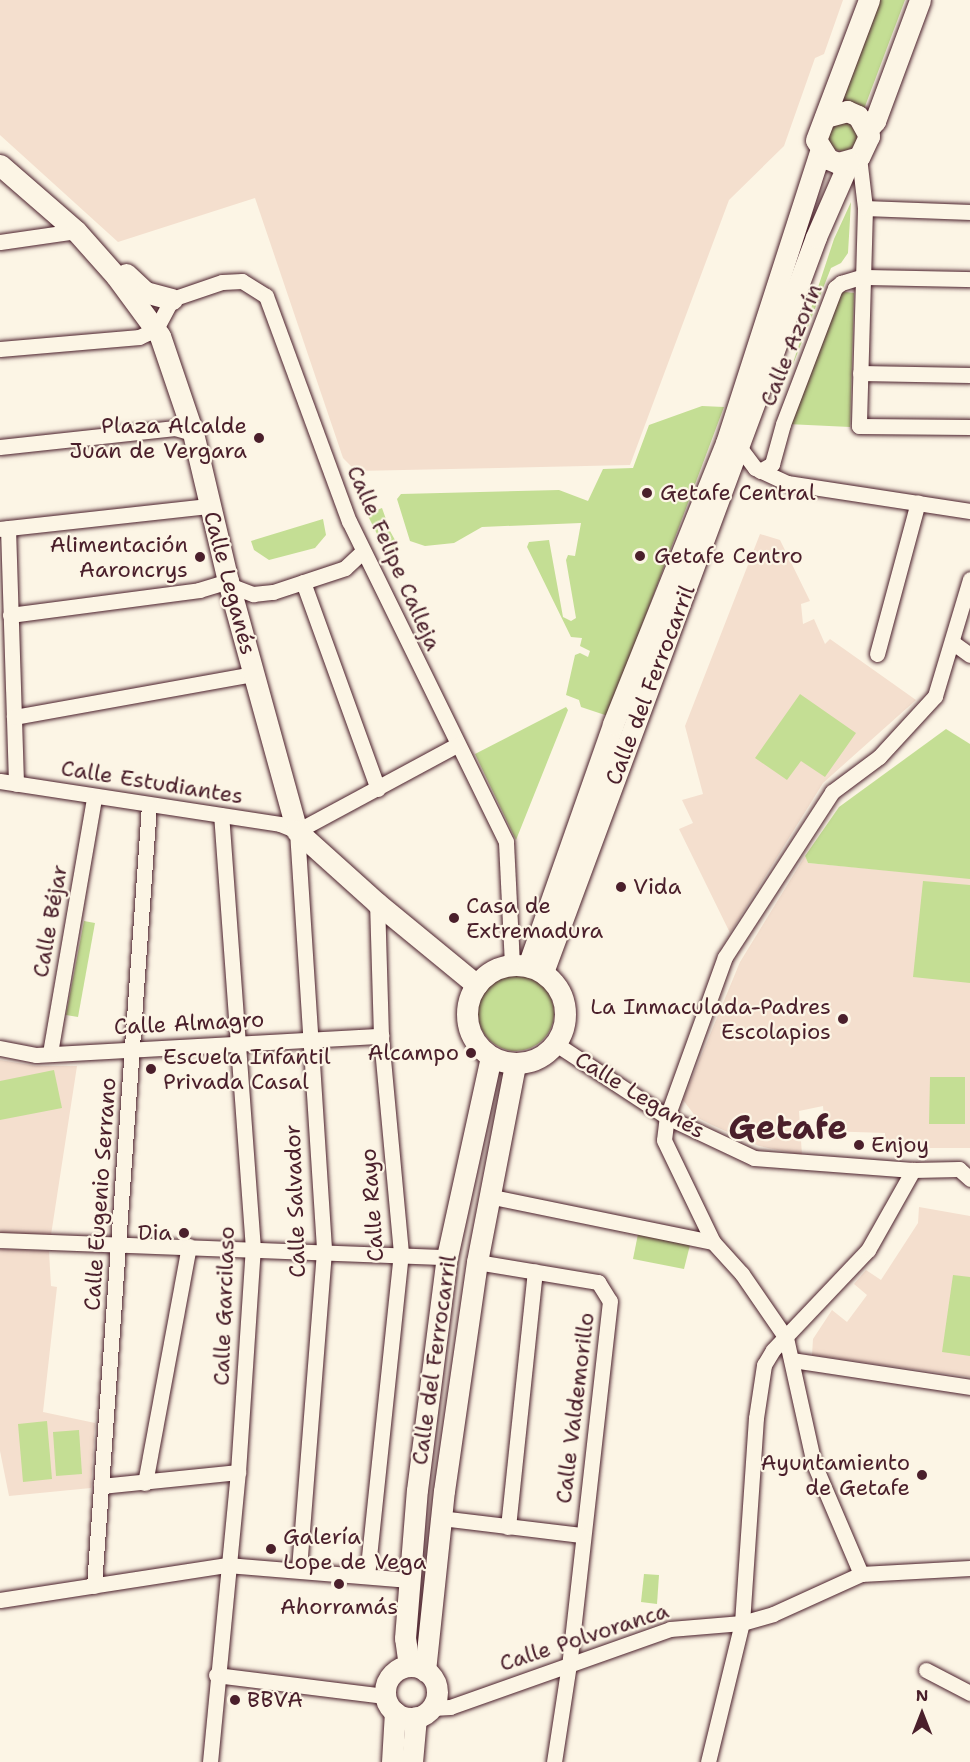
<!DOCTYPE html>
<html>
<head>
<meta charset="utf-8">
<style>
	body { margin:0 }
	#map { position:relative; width:970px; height:1762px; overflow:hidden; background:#fcf5e5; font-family:"Shantell Sans",sans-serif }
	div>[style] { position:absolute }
	.built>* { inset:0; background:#f4dfce }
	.green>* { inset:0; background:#c4de94 }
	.round { border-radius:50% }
	.roads { filter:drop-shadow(0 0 2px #4a1f2b) drop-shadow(0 0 2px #4a1f2b) }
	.street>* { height:15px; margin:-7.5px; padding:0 7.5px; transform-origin:7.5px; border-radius:7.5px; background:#fcf5e5 }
	.secondary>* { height:21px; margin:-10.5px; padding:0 10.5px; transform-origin:10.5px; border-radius:10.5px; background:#fcf5e5 }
	.secondary>.ring { margin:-10.5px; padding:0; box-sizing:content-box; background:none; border:21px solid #fcf5e5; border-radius:50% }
	.dots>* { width:16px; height:16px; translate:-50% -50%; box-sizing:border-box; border:3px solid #fcf5e5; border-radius:50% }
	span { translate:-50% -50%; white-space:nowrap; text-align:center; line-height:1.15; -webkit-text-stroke:4.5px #fcf5e5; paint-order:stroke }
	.street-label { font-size:22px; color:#4a1f2b }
	.poi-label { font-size:22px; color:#4a1f2b }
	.right { translate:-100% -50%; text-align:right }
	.left { translate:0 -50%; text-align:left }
	.town-label { font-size:34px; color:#4a1f2b; font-weight:700 }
	.north { position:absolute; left:892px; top:1684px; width:60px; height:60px; -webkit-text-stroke:4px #fcf5e5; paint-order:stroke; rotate:0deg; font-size:16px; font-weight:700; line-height:24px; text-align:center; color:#4a1f2b }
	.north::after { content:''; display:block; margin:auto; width:21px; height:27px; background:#4a1f2b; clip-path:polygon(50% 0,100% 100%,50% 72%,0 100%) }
</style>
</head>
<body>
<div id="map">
	<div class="built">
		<div style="clip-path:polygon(0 0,843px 0,824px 54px,815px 58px,784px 146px,729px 200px,630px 465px,356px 471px,343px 458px,255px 198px,118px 242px,0 135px)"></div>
		<div style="clip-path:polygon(760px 534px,780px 540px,810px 601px,801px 604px,803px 624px,814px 619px,825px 644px,830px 639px,916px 700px,823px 783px,730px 933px,679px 829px,693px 823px,682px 800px,703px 794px,685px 726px)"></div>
		<div style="clip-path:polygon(805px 856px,808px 863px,970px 878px,970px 1148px,885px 1148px,885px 1133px,825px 1131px,823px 1106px,799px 1111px,802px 1155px,759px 1146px,712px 1125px,696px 1117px,683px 1100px,740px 962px)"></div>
		<div style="clip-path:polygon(0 1060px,36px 1066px,77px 1066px,51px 1235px,0 1233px)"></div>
		<div style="clip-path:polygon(919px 1207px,970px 1216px,970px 1377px,812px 1355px,813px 1339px,832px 1310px,847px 1322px,867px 1295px,854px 1284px,866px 1270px,881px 1280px,918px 1223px)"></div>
		<div style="clip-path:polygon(0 1249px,49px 1251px,51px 1286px,57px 1287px,43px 1412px,95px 1423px,91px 1488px,9px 1496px,0 1451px)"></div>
	</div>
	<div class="green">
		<div style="clip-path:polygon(877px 0,905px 0,864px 109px,839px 101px)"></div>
		<div class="round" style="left:827px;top:121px;width:30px;height:30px"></div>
		<div style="clip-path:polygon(851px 202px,848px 253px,841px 263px,831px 268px,790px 372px,834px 239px)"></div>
		<div style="clip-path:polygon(838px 291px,854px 293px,850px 427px,787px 424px)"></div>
		<div style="clip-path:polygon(702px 406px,724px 407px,608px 716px,581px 707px,579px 700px,566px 695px,575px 655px,580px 653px,588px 657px,590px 651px,580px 646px,582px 638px,571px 637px,527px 547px,529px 542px,549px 540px,563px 617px,571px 621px,576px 618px,566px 560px,568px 555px,575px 556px,581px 523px,482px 527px,454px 543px,425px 546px,410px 541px,397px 499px,401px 494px,559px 490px,588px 501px,603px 469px,633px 468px,649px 425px)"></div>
		<div style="clip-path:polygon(382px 508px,387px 522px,377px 527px,379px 534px,390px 531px,400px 549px,384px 548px,367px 514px)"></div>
		<div style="clip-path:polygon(323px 519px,326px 535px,315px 548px,269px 560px,254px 550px,251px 541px)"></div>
		<div style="clip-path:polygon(800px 694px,856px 733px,825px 777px,801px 761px,787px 780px,755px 758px)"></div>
		<div style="clip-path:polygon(566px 707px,568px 710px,516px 840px,475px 754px)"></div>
		<div style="clip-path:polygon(946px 729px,970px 744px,970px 879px,808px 863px,805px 856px,839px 807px)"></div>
		<div style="clip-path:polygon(923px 881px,970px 885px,970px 983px,913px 977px)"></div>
		<div style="clip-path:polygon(84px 921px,95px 923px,78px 1017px,66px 1015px)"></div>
		<div class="round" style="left:478px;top:975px;width:76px;height:76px"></div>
		<div style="clip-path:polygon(54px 1070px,62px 1108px,0 1120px,0 1081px)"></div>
		<div style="clip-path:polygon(930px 1077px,965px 1077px,965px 1124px,929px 1124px)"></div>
		<div style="clip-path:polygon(638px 1234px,690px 1245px,684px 1269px,633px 1259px)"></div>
		<div style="clip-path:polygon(953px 1275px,970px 1277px,970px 1356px,942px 1352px)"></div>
		<div style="clip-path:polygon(47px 1421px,52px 1479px,23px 1482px,18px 1424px)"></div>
		<div style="clip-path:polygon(79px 1430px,82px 1474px,56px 1476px,53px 1432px)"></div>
		<div style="clip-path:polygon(644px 1574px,659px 1575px,657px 1604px,641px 1602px)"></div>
	</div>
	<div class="roads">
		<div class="street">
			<div style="left:859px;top:157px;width:51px;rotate:83.3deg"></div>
			<div style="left:865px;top:208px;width:218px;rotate:91.6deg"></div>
			<div style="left:859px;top:426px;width:111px;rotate:0.5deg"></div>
			<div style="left:865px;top:208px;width:105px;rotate:2.2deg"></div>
			<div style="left:0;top:242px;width:77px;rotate:-8.2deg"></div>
			<div style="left:0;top:349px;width:140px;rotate:-4.9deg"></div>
			<div style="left:139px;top:337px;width:19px;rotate:-25deg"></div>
			<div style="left:156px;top:329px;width:34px;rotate:-62deg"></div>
			<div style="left:172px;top:299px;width:53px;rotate:-18.8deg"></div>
			<div style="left:222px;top:282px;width:20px;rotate:-3deg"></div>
			<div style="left:242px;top:281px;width:28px;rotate:32deg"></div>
			<div style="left:266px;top:296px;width:240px;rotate:69.8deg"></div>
			<div style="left:349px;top:521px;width:357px;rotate:63.9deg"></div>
			<div style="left:506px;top:842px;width:123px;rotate:87.2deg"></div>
			<div style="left:860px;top:373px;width:110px;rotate:1deg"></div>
			<div style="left:0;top:447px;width:176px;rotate:-6.2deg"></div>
			<div style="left:175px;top:428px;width:19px;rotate:16deg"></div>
			<div style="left:740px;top:448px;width:25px;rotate:53deg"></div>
			<div style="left:755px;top:468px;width:35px;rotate:25deg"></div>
			<div style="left:787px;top:483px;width:185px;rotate:8.7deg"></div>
			<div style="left:760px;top:471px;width:14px;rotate:-30deg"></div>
			<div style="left:772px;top:464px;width:41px;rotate:-74.6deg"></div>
			<div style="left:783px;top:424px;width:146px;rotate:-69.1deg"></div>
			<div style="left:835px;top:288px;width:8px;rotate:-40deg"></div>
			<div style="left:841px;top:283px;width:21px;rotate:-17deg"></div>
			<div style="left:861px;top:277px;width:109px;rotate:1.1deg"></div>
			<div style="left:8px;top:528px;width:256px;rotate:88.2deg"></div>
			<div style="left:0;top:529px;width:211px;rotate:-6.3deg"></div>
			<div style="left:303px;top:582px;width:220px;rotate:70.1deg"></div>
			<div style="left:229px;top:585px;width:26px;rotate:21deg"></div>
			<div style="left:253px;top:594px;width:20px;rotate:-6deg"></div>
			<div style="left:273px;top:592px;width:76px;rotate:-18.4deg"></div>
			<div style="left:345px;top:568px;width:23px;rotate:-43deg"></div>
			<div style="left:10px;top:615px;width:191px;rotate:-7.5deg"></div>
			<div style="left:199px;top:590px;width:30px;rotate:-17deg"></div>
			<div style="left:952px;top:642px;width:22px;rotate:36deg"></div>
			<div style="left:877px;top:654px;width:157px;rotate:-74.9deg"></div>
			<div style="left:14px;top:717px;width:243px;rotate:-10.2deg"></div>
			<div style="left:0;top:781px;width:283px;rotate:8.7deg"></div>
			<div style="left:280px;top:824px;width:18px;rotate:22deg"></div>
			<div style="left:297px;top:831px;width:421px;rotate:86.3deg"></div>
			<div style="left:324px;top:1251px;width:320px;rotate:94.5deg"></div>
			<div style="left:297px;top:831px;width:182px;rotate:-28.3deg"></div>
			<div style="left:556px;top:1044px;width:133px;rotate:33.3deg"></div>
			<div style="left:667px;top:1117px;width:96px;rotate:25.2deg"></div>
			<div style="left:754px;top:1158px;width:159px;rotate:4.3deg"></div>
			<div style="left:913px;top:1170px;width:46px;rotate:-1.2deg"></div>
			<div style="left:959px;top:1169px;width:15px;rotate:42deg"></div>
			<div style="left:0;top:1048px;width:37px;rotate:11deg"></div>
			<div style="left:36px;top:1055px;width:346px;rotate:-3.2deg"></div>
			<div style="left:50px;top:1053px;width:260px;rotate:-80.2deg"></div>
			<div style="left:488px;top:1196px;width:230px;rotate:11.6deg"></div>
			<div style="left:0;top:1240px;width:447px;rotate:2.2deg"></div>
			<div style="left:477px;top:1262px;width:123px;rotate:9.4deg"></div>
			<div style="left:598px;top:1282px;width:22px;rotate:58deg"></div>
			<div style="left:610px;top:1301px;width:365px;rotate:96.4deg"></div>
			<div style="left:569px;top:1664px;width:99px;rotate:98.7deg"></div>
			<div style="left:792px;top:1360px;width:180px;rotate:8.6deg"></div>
			<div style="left:145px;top:1483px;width:241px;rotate:-79.5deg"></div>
			<div style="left:101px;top:1486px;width:138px;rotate:-5.8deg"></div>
			<div style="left:441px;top:1518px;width:142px;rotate:6.9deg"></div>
			<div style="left:508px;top:1527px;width:257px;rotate:-84deg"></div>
			<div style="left:861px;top:1574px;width:120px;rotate:-113.1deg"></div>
			<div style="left:814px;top:1464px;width:129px;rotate:-102.5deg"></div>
			<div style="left:786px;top:1338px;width:78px;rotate:-124.5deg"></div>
			<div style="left:742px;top:1274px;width:43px;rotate:-132.2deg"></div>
			<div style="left:713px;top:1242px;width:113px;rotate:-115.7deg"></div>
			<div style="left:664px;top:1140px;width:23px;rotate:-83deg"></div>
			<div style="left:667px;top:1117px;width:170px;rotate:-70.1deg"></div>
			<div style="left:725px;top:957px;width:197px;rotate:-57deg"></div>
			<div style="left:832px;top:792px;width:59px;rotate:-36.7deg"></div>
			<div style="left:879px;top:757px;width:83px;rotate:-47.4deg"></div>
			<div style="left:935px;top:696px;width:122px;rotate:-73.3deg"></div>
			<div style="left:367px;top:1576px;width:325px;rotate:-84deg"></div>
			<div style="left:401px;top:1253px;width:218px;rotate:-95.3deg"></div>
			<div style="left:381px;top:1036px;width:133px;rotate:-91.7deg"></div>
			<div style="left:94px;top:1586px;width:783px;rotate:-85.97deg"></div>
			<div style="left:0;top:1600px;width:230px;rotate:-8.8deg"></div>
			<div style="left:227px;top:1565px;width:183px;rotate:4.7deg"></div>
			<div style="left:926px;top:1670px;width:50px;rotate:27.6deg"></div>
			<div style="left:216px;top:1675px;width:170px;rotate:7.1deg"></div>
			<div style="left:433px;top:1708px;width:17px;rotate:-3deg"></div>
			<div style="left:450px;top:1707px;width:233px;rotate:-19.5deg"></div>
			<div style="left:670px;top:1629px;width:72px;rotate:-4.8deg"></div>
			<div style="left:742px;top:1623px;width:32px;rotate:-16deg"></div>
			<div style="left:773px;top:1614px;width:97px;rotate:-24.4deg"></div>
			<div style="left:861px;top:1574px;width:109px;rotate:-3.2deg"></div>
			<div style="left:210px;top:1762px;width:291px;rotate:-84.5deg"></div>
			<div style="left:238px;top:1472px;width:224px;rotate:-86.2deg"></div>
			<div style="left:253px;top:1249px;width:435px;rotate:-94.2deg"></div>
			<div style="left:708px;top:1762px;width:143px;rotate:-76.3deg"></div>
			<div style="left:742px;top:1623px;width:205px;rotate:-86.1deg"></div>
			<div style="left:756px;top:1418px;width:54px;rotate:-81.4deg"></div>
			<div style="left:764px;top:1365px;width:17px;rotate:-59deg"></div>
			<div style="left:773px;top:1350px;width:138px;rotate:-46.5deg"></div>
			<div style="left:868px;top:1250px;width:92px;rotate:-60.6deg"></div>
		</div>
		<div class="secondary">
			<div style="left:825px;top:117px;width:23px;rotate:-15deg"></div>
			<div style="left:847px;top:111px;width:12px;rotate:24deg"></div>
			<div style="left:858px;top:116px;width:23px;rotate:61deg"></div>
			<div style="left:869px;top:136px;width:23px;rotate:115deg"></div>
			<div style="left:859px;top:157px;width:22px;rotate:164deg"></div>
			<div style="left:838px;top:163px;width:11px;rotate:-158deg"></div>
			<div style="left:828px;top:159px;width:22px;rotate:-122deg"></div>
			<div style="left:816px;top:140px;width:150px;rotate:-69.3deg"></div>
			<div style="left:868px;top:129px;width:11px;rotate:-49deg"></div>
			<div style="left:875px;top:121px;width:129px;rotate:-69.6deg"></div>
			<div style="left:0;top:165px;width:101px;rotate:41deg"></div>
			<div style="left:76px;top:231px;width:60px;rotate:48.4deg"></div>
			<div style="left:116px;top:276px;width:74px;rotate:53.7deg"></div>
			<div style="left:160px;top:336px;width:102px;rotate:71.2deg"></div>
			<div style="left:193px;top:433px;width:152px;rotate:76.7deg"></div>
			<div style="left:228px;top:581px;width:259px;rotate:74.6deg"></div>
			<div style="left:297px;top:831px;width:108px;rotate:42deg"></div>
			<div style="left:377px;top:903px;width:129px;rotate:39.4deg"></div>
			<div style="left:126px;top:274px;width:26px;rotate:43deg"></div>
			<div style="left:145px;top:292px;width:28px;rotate:15deg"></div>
			<div class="ring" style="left:467px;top:965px;width:77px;height:77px"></div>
			<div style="left:528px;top:966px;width:256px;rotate:-70.6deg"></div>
			<div style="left:613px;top:724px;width:303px;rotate:-68.1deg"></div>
			<div style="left:726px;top:443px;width:306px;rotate:-72.1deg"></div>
			<div style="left:543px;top:972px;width:784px;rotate:-69.62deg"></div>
			<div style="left:816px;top:237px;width:82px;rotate:-66.3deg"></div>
			<div style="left:409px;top:1666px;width:28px;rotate:-98deg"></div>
			<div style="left:405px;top:1638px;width:148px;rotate:-85.4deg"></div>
			<div style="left:417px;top:1490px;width:235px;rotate:-82.7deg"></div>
			<div style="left:447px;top:1257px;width:205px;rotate:-77.6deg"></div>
			<div class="ring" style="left:385px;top:1666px;width:31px;height:31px"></div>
			<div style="left:425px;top:1671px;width:181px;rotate:-84deg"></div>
			<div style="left:444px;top:1491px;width:231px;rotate:-81.8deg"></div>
			<div style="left:477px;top:1262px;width:202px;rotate:-79.1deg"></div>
			<div style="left:392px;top:1762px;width:50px;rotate:-86.6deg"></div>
			<div style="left:412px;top:1762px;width:45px;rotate:-84.9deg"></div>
		</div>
	</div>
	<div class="dots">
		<div style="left:259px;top:438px;background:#4a1f2b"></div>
		<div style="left:647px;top:493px;background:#4a1f2b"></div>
		<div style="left:640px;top:556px;background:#4a1f2b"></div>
		<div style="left:200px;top:557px;background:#4a1f2b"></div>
		<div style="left:621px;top:887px;background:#4a1f2b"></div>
		<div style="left:454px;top:918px;background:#4a1f2b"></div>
		<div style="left:843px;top:1019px;background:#4a1f2b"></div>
		<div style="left:471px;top:1053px;background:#4a1f2b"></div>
		<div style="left:151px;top:1069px;background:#4a1f2b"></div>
		<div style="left:859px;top:1145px;background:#4a1f2b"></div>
		<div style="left:184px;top:1233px;background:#4a1f2b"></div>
		<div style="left:922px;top:1475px;background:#4a1f2b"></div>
		<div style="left:271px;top:1549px;background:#4a1f2b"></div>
		<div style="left:339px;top:1584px;background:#4a1f2b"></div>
		<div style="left:235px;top:1700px;background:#4a1f2b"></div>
	</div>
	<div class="street-label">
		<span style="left:791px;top:345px;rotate:-68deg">Calle Azorín</span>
		<span style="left:394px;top:558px;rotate:66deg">Calle Felipe Calleja</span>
		<span style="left:230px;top:583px;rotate:75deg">Calle Leganés</span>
		<span style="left:650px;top:685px;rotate:-69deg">Calle del Ferrocarril</span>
		<span style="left:152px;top:782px;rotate:9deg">Calle Estudiantes</span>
		<span style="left:50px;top:921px;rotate:-80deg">Calle Béjar</span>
		<span style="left:189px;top:1023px;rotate:-3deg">Calle Almagro</span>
		<span style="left:640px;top:1095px;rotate:31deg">Calle Leganés</span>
		<span style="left:100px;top:1194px;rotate:-86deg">Calle Eugenio Serrano</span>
		<span style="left:295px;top:1201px;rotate:-92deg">Calle Salvador</span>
		<span style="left:372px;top:1205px;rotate:-94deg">Calle Rayo</span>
		<span style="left:224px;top:1306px;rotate:-88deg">Calle Garcilaso</span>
		<span style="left:434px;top:1360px;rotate:-82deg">Calle del Ferrocarril</span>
		<span style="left:575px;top:1408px;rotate:-83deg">Calle Valdemorillo</span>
		<span style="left:584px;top:1637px;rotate:-18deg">Calle Polvoranca</span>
	</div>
	<div class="poi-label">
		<span class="right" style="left:247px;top:438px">Plaza Alcalde<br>Juan de Vergara</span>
		<span class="left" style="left:660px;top:493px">Getafe Central</span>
		<span class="right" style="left:188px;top:557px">Alimentación<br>Aaroncrys</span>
		<span class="left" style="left:654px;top:556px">Getafe Centro</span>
		<span class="left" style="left:633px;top:887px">Vida</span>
		<span class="left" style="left:466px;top:918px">Casa de<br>Extremadura</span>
		<span class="right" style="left:831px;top:1019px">La Inmaculada-Padres<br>Escolapios</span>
		<span class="right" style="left:459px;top:1053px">Alcampo</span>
		<span class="left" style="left:163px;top:1069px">Escuela Infantil<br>Privada Casal</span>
		<span class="left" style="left:871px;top:1145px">Enjoy</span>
		<span class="right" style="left:172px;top:1233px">Dia</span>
		<span class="right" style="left:910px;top:1475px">Ayuntamiento<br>de Getafe</span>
		<span class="left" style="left:283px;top:1549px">Galería<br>Lope de Vega</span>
		<span style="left:339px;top:1607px">Ahorramás</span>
		<span class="left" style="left:247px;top:1700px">BBVA</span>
	</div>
	<div class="town-label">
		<span style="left:788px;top:1128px">Getafe</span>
	</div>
	<div class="north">N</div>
</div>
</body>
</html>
